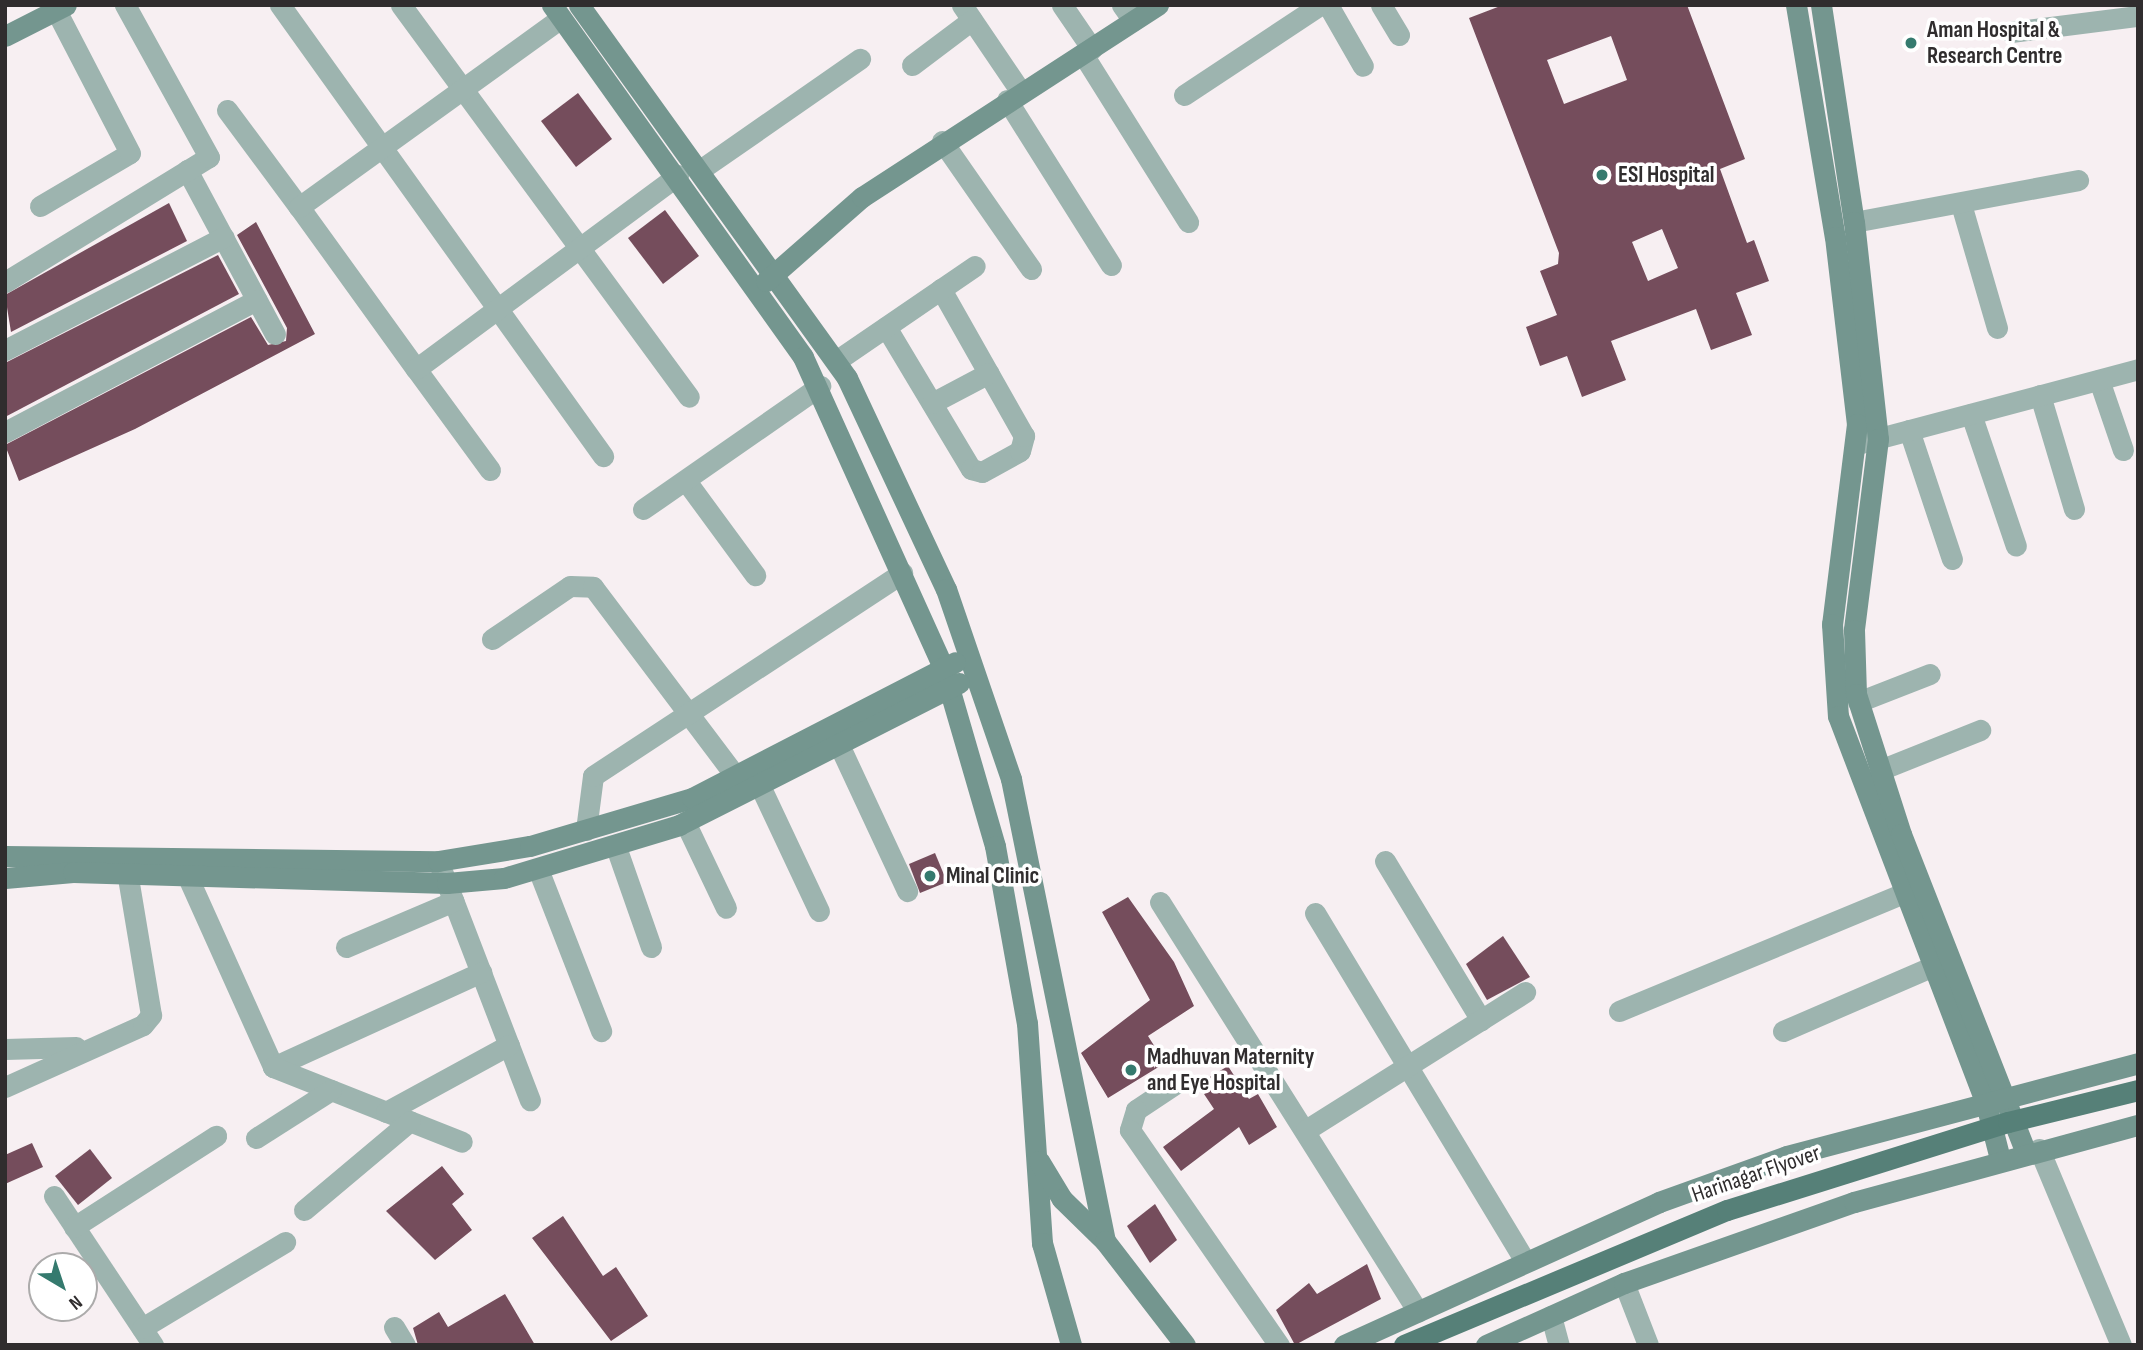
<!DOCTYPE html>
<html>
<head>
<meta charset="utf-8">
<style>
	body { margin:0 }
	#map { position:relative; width:2143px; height:1350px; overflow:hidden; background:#f7eff2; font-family:"Sofia Sans Condensed",sans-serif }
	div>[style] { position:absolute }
	.building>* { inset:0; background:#754d5c }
	.street>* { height:21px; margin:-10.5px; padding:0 10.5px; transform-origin:10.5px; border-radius:10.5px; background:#9db4af }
	.secondary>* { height:21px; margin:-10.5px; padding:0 10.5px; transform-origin:10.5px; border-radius:10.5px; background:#74968f }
	.primary-bridge>* { height:21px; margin:-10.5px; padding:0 10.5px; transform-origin:10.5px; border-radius:10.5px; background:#568078 }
	.dots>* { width:19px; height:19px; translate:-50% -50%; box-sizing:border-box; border:4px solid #fff; border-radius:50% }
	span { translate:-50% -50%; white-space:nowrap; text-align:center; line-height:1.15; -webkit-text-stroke:7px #fff; paint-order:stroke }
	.poi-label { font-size:23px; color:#302d2e; font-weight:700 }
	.left { translate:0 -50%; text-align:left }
	.street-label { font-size:23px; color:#302d2e }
	.frame { position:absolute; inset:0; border:7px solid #302d2e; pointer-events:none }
	.north { position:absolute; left:28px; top:1252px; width:70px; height:70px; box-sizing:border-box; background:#fff; border:2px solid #acabab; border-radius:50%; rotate:141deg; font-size:19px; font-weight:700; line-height:28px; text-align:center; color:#302d2e }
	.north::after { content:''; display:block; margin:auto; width:24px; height:32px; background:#357a6e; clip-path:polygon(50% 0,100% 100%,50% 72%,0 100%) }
</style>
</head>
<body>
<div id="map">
	<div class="building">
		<div style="clip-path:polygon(evenodd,1503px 5px,1687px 5px,1745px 159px,1720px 169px,1747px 243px,1754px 240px,1769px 281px,1736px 293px,1752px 335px,1711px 350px,1696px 309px,1611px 341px,1626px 380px,1582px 397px,1567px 356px,1540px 366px,1526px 327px,1557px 315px,1540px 271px,1558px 264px,1559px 253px,1469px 18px,1503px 5px,1611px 36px,1627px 80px,1564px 104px,1547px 60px,1611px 36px,1503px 5px,1662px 229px,1678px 268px,1648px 281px,1632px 242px,1662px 229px)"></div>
		<div style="clip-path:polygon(578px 93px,612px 139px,576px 167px,541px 121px)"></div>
		<div style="clip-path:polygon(169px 203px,187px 241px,11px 332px,5px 295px)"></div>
		<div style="clip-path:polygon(665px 210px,699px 256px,663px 284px,628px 238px)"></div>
		<div style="clip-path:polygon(256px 222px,315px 334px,135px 429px,19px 481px,5px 445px,251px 317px,268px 345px,286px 341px,287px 328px,237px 235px)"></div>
		<div style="clip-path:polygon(218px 255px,239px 294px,5px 417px,5px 363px)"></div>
		<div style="clip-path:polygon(935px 853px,947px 882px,920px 893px,909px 864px)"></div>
		<div style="clip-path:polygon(1128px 897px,1174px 962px,1194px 1006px,1148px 1036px,1165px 1063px,1108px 1098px,1081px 1053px,1150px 1000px,1102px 912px)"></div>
		<div style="clip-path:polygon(1503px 936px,1530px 977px,1487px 1000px,1466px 964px)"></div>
		<div style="clip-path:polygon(1228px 1066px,1249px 1099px,1258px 1094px,1277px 1127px,1249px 1145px,1239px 1127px,1181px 1171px,1163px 1147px,1214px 1109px,1204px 1094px,1214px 1088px,1208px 1078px)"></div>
		<div style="clip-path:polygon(32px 1143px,43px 1167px,5px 1184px,5px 1155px)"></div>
		<div style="clip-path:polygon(90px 1149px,112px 1178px,78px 1205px,55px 1176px)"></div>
		<div style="clip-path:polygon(442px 1166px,464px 1194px,452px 1204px,472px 1230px,435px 1260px,386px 1211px)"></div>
		<div style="clip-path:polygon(1155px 1204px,1177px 1240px,1150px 1263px,1127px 1226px)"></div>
		<div style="clip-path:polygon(563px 1216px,603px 1276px,616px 1267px,648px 1316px,611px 1341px,532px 1238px)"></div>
		<div style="clip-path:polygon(1367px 1264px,1381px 1299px,1295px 1345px,1276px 1310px,1309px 1283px,1317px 1294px)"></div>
		<div style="clip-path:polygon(505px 1294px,535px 1345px,418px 1345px,413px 1328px,439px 1312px,448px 1327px)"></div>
	</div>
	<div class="street">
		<div style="left:280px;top:5px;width:555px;rotate:54.39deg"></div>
		<div style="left:401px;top:5px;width:486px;rotate:53.7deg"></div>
		<div style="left:962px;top:5px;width:105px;rotate:55.9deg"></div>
		<div style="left:1062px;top:5px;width:53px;rotate:55.7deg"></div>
		<div style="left:1122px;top:5px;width:19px;rotate:55deg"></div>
		<div style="left:1328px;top:5px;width:70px;rotate:60.2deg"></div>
		<div style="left:1381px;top:5px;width:35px;rotate:59deg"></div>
		<div style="left:2011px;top:32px;width:128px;rotate:-7.2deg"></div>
		<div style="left:1084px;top:56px;width:196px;rotate:57.9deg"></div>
		<div style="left:912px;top:65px;width:75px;rotate:-36.9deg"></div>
		<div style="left:1184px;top:95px;width:163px;rotate:-33.5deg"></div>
		<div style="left:1007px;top:100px;width:195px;rotate:57.8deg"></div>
		<div style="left:227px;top:110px;width:121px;rotate:53.4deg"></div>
		<div style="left:942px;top:141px;width:156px;rotate:55.2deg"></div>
		<div style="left:187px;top:170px;width:186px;rotate:61.8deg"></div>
		<div style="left:700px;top:170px;width:195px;rotate:-34.8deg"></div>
		<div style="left:1961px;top:204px;width:129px;rotate:73.8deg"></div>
		<div style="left:40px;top:206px;width:104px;rotate:-30.5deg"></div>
		<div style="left:130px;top:153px;width:161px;rotate:-117.4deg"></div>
		<div style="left:1854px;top:222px;width:228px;rotate:-10.6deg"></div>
		<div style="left:5px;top:282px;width:239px;rotate:-31.5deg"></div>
		<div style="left:209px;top:157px;width:174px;rotate:-118.9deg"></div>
		<div style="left:886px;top:327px;width:165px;rotate:59.1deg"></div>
		<div style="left:971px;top:469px;width:11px;rotate:15deg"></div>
		<div style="left:982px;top:472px;width:43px;rotate:-28.9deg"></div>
		<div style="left:1020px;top:451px;width:16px;rotate:-75deg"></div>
		<div style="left:1024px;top:436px;width:169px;rotate:-119.5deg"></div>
		<div style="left:5px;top:350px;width:246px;rotate:-27.3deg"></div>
		<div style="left:836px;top:361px;width:168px;rotate:-34.4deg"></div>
		<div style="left:416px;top:369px;width:200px;rotate:-125.8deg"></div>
		<div style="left:299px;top:207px;width:323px;rotate:-35.8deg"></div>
		<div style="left:2099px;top:380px;width:74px;rotate:71.1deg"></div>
		<div style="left:2040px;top:395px;width:119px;rotate:73.4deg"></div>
		<div style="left:932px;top:403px;width:64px;rotate:-27.8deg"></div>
		<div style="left:1971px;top:414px;width:139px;rotate:71.2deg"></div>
		<div style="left:1909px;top:430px;width:136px;rotate:71.6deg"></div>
		<div style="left:5px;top:432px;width:284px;rotate:-27.7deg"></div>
		<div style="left:1857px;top:444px;width:291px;rotate:-14.9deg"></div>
		<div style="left:490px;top:470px;width:125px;rotate:-126.2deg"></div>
		<div style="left:416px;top:369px;width:326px;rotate:-36.5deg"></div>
		<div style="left:686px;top:481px;width:117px;rotate:53.7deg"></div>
		<div style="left:643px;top:509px;width:216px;rotate:-34.8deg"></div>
		<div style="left:492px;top:639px;width:94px;rotate:-34.2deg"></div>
		<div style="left:570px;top:586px;width:23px;rotate:2deg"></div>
		<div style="left:593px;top:587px;width:238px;rotate:53deg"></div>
		<div style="left:1858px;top:702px;width:77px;rotate:-21.3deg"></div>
		<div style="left:840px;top:747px;width:159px;rotate:65deg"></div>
		<div style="left:1880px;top:770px;width:108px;rotate:-21.8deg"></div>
		<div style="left:761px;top:788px;width:136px;rotate:64.8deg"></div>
		<div style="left:685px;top:822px;width:95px;rotate:64.5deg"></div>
		<div style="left:586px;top:830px;width:54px;rotate:-82.6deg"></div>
		<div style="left:593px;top:776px;width:370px;rotate:-33.3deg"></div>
		<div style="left:616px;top:847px;width:106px;rotate:70.7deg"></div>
		<div style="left:1385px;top:861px;width:186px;rotate:58.9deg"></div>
		<div style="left:440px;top:866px;width:251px;rotate:69deg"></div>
		<div style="left:538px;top:869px;width:174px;rotate:68.7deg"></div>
		<div style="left:186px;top:873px;width:213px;rotate:65.8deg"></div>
		<div style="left:273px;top:1067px;width:229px;rotate:-24.5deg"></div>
		<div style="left:1160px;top:902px;width:484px;rotate:57.8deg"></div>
		<div style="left:1315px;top:913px;width:406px;rotate:58.9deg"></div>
		<div style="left:346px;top:947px;width:117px;rotate:-23.1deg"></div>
		<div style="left:1619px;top:1011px;width:306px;rotate:-22.5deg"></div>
		<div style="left:1783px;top:1031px;width:161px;rotate:-23.4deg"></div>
		<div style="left:5px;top:1049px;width:71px;rotate:-1.6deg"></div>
		<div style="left:273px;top:1067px;width:203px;rotate:21.6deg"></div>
		<div style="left:1175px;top:1084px;width:47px;rotate:146.3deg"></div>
		<div style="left:1136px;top:1110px;width:21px;rotate:107deg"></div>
		<div style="left:1130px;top:1130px;width:262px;rotate:55.3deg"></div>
		<div style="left:5px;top:1087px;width:151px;rotate:-24.2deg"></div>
		<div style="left:143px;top:1025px;width:13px;rotate:-51deg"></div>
		<div style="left:151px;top:1015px;width:145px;rotate:-99.5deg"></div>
		<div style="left:386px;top:1112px;width:140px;rotate:-28.6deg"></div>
		<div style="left:1306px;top:1130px;width:259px;rotate:-32.2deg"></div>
		<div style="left:256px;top:1138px;width:89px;rotate:-32.6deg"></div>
		<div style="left:2039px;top:1149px;width:212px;rotate:67.3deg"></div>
		<div style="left:54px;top:1196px;width:179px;rotate:56.4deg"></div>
		<div style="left:304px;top:1210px;width:138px;rotate:-40deg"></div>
		<div style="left:74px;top:1227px;width:169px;rotate:-32.7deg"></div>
		<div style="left:1624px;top:1283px;width:66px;rotate:68.8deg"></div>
		<div style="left:1551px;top:1316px;width:30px;rotate:75deg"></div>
		<div style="left:394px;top:1327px;width:21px;rotate:59deg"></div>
		<div style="left:142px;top:1328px;width:167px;rotate:-31deg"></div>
	</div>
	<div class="secondary">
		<div style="left:552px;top:5px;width:432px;rotate:54.5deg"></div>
		<div style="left:803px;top:357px;width:340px;rotate:65.7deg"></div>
		<div style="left:943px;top:667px;width:186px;rotate:73.8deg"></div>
		<div style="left:995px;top:846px;width:180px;rotate:79.8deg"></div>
		<div style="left:1027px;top:1023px;width:221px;rotate:86.1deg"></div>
		<div style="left:1042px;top:1243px;width:106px;rotate:74.1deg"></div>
		<div style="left:579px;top:5px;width:459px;rotate:54.3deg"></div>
		<div style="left:847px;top:378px;width:233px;rotate:64.9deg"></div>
		<div style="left:946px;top:589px;width:201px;rotate:71.1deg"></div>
		<div style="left:1011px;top:779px;width:471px;rotate:78.5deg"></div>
		<div style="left:1796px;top:5px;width:235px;rotate:80.5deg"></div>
		<div style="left:1835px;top:237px;width:188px;rotate:83.3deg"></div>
		<div style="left:1857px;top:424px;width:202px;rotate:97.1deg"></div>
		<div style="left:1832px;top:624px;width:92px;rotate:86.3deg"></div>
		<div style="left:1838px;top:716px;width:415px;rotate:69.1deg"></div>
		<div style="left:1986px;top:1104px;width:57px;rotate:75.7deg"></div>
		<div style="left:1821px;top:5px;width:219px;rotate:81.4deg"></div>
		<div style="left:1854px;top:222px;width:218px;rotate:83.7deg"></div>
		<div style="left:1878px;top:439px;width:193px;rotate:97.2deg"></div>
		<div style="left:1854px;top:630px;width:64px;rotate:88.2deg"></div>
		<div style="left:1856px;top:694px;width:147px;rotate:72.2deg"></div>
		<div style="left:1901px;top:834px;width:343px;rotate:68.6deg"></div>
		<div style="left:5px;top:36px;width:68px;rotate:-26.9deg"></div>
		<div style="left:766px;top:281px;width:128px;rotate:-41.2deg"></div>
		<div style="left:862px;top:197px;width:353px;rotate:-33deg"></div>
		<div style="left:5px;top:856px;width:433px;rotate:0.7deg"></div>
		<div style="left:438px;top:861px;width:93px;rotate:-9.3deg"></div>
		<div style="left:530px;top:846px;width:169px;rotate:-16.5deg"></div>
		<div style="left:692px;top:798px;width:296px;rotate:-27.3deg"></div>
		<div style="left:5px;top:878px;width:68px;rotate:-5deg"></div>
		<div style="left:73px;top:872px;width:374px;rotate:1.7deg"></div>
		<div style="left:447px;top:883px;width:57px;rotate:-5deg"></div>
		<div style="left:504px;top:878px;width:183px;rotate:-16.8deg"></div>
		<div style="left:679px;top:825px;width:314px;rotate:-26.9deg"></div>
		<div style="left:1039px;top:1161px;width:44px;rotate:58.8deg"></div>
		<div style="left:1062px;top:1199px;width:60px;rotate:44.3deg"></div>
		<div style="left:1105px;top:1241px;width:131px;rotate:52.4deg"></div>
		<div style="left:1344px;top:1345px;width:346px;rotate:-24.4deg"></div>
		<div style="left:1659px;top:1202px;width:136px;rotate:-19.8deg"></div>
		<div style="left:1787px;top:1156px;width:363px;rotate:-14.8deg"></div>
		<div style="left:1486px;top:1345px;width:151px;rotate:-24.2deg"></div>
		<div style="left:1624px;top:1283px;width:244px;rotate:-19.4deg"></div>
		<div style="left:1854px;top:1202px;width:294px;rotate:-15.2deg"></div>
	</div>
	<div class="primary-bridge">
		<div style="left:1404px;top:1345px;width:350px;rotate:-22.7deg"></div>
		<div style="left:1727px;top:1210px;width:294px;rotate:-17.4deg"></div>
		<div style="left:2008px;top:1122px;width:134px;rotate:-13.8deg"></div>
	</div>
	<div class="dots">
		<div style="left:1911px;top:43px;background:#357a6e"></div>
		<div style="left:1602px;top:175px;background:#357a6e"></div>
		<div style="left:930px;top:876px;background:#357a6e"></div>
		<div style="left:1131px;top:1070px;background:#357a6e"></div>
	</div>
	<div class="poi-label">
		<span class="left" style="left:1927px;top:43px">Aman Hospital &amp;<br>Research Centre</span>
		<span class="left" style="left:1618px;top:175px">ESI Hospital</span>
		<span class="left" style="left:946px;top:876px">Minal Clinic</span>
		<span class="left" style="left:1147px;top:1070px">Madhuvan Maternity<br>and Eye Hospital</span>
	</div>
	<div class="street-label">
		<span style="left:1756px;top:1174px;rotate:-19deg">Harinagar Flyover</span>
	</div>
	<div class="frame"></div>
	<div class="north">N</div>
</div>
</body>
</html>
